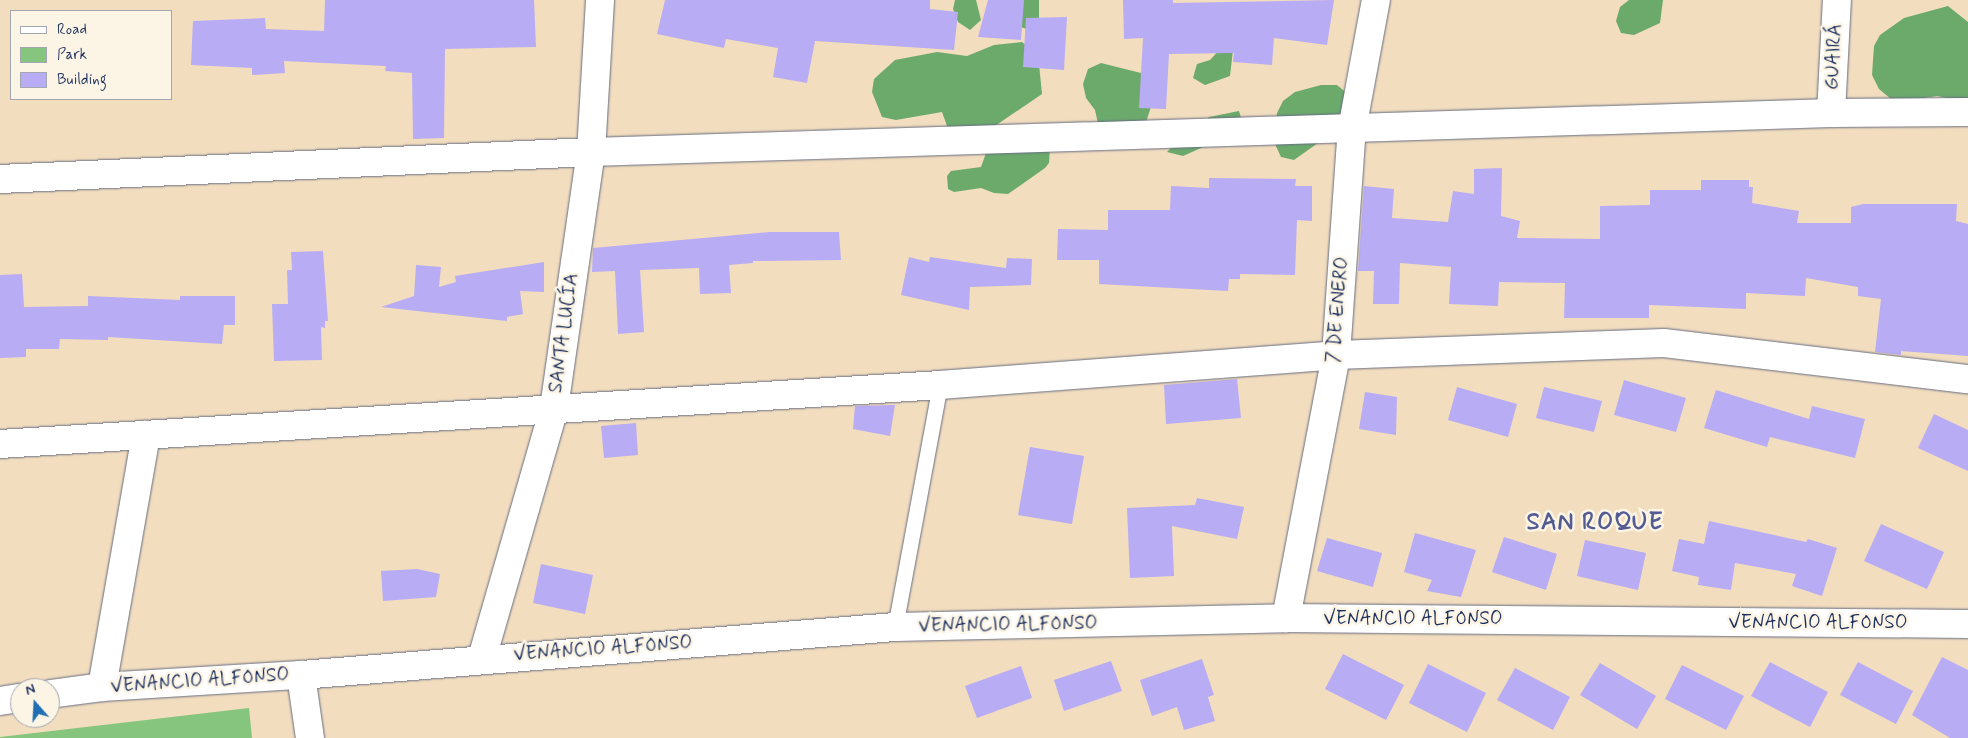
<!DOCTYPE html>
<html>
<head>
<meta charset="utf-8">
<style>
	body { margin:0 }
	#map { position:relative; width:1968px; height:738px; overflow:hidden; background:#f2ddbf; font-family:Mynerve,sans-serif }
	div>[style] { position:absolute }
	.green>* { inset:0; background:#86c57d }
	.forest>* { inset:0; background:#6caa6c }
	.building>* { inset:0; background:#b8acf4 }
	.roads { filter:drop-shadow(0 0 1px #666c80) drop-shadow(0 0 1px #666c80) }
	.service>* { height:15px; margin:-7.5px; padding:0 7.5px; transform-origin:7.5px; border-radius:7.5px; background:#fff }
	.minor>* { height:28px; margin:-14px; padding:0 14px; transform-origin:14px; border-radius:14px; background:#fff }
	span { translate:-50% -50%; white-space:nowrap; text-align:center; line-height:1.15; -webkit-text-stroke:5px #fcf5e5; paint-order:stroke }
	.street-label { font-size:19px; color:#1b2f5e }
	.district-label { font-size:24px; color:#525b92; font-weight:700; letter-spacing:1px }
	.legend { position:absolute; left:10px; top:10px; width:162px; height:90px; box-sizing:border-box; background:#fcf5e5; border:1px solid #a2a6af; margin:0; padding:6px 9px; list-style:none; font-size:15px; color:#1b2f5e }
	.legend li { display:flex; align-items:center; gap:10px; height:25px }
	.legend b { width:25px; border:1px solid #a2a6af }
	.north { position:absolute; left:10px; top:678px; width:50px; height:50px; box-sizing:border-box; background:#fcf5e5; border:1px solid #a2a6af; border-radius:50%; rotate:341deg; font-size:14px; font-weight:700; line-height:20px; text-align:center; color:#1b2f5e }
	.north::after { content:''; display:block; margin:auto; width:18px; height:22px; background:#1f6fb2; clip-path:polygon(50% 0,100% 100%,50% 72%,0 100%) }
</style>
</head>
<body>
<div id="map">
	<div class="green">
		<div style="clip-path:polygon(249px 708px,252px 738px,0 738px,0 737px)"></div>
	</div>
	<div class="forest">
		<div style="clip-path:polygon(955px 0,976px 0,981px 20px,970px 30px,958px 22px,953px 9px)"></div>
		<div style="clip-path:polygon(1015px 0,1039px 0,1039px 18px,1030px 30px,1017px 26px)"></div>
		<div style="clip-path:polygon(1629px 0,1663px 0,1660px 23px,1634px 35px,1621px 33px,1616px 21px,1620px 7px)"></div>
		<div style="clip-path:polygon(1948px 6px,1968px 22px,1968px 102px,1937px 96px,1904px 101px,1891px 99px,1879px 89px,1872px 75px,1874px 46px,1880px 35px,1904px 18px)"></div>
		<div style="clip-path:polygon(1235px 33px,1230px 76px,1205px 85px,1193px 78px,1197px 64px,1210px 60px)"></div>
		<div style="clip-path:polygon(1022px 42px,1033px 51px,1039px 64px,1042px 94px,989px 130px,951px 137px,942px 112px,896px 120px,882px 117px,872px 92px,874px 79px,895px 60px,937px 52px,967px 56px,994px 45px)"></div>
		<div style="clip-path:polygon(1101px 63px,1145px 74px,1153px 101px,1143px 131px,1101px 137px,1095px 110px,1086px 98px,1083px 84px,1088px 69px)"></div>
		<div style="clip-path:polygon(1321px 85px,1337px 85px,1349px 95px,1331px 139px,1318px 143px,1294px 160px,1281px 157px,1274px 142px,1277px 113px,1283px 101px,1295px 92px)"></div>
		<div style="clip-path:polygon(1239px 111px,1243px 124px,1210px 144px,1183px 156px,1167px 152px,1186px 132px,1199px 128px,1209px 117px)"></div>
		<div style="clip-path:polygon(1050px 148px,1049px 163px,1045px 168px,1008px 194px,994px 193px,981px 188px,954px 192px,948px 189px,947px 176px,951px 171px,981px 167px,986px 153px)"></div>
	</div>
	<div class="building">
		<div style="clip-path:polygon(325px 0,534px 0,536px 47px,445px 49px,444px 138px,413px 139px,412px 73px,385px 71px,386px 66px,284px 61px,285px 73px,252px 75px,252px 68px,191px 65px,193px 21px,265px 18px,266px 29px,324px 31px)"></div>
		<div style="clip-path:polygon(665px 0,930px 0,930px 9px,958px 12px,954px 50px,815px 41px,807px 83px,773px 77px,778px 48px,726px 39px,724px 48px,657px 34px)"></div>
		<div style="clip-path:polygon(988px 0,1024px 0,1021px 40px,978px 37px)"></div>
		<div style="clip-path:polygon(1123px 0,1173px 0,1173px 3px,1334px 0,1327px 45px,1274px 38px,1272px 65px,1233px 62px,1234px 53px,1169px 54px,1166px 109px,1139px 108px,1143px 38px,1124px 39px)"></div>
		<div style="clip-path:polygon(1067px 17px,1064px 70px,1023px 67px,1026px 18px)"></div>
		<div style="clip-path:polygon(1502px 168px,1501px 216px,1520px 221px,1517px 238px,1600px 239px,1600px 206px,1650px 205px,1650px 190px,1701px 190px,1701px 180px,1749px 180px,1749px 187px,1753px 187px,1752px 203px,1799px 211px,1797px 223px,1851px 223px,1851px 207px,1863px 204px,1957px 204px,1956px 221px,1968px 224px,1968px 356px,1901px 351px,1901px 355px,1875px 352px,1881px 299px,1858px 296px,1858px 287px,1806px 278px,1805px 296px,1746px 293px,1746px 309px,1649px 305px,1649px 318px,1564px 318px,1565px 283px,1499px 282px,1498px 306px,1449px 304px,1451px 267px,1400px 263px,1399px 304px,1373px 304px,1374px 271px,1358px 271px,1364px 186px,1394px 189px,1392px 218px,1448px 222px,1453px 191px,1474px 194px,1474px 169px)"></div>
		<div style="clip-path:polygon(1209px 178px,1296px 179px,1295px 186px,1312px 186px,1312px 221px,1297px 220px,1295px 275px,1240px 274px,1240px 279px,1229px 279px,1228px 291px,1099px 284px,1099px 260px,1057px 260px,1058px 229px,1108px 230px,1108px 210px,1170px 210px,1171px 186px,1209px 188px)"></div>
		<div style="clip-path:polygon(770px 232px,839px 232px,841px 260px,753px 261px,753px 263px,729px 265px,731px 293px,700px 294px,699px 268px,640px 270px,644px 332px,618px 334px,615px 271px,592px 272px,593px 248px)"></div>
		<div style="clip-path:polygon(323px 251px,328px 321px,325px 321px,325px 328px,321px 327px,322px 360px,274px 361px,272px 304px,288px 304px,287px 270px,292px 270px,291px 252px)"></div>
		<div style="clip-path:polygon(909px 257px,929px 262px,930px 257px,1006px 268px,1007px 258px,1032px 259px,1031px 285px,970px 287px,969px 310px,901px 295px)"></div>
		<div style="clip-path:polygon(544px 262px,544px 292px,520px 291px,523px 314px,507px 317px,507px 321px,381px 307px,414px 296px,416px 265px,441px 267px,439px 287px,456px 282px,455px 276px)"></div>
		<div style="clip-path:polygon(22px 274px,24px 307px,88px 306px,88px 296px,180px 300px,180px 296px,235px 296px,235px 325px,224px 325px,222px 344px,108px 337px,108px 340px,60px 339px,59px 349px,26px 349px,26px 357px,0 358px,0 275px)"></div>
		<div style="clip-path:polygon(1237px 379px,1241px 418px,1166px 424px,1164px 385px)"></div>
		<div style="clip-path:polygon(1624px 380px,1686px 398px,1676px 432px,1614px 415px)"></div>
		<div style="clip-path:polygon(1457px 387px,1517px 404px,1508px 437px,1448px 420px)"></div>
		<div style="clip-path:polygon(1544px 387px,1602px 401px,1594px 432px,1536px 418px)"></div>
		<div style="clip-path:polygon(1716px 390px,1809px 419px,1812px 406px,1865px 419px,1855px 458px,1770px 437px,1767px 447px,1704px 428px)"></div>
		<div style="clip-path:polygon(1365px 392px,1397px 397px,1396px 435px,1359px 429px)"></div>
		<div style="clip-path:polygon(895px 405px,890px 436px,853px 429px,855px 406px)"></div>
		<div style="clip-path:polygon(1934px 414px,1968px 430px,1968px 471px,1918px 448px)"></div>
		<div style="clip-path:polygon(636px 423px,638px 455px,604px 458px,601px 426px)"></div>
		<div style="clip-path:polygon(1030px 447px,1084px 456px,1072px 524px,1018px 515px)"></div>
		<div style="clip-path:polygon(1197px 498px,1244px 507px,1237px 539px,1172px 526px,1174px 576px,1130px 578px,1127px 508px,1195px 505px)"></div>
		<div style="clip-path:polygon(1709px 521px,1806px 542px,1808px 539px,1837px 548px,1822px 596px,1792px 586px,1796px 574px,1735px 563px,1731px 590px,1698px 585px,1699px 577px,1672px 571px,1679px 539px,1704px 544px)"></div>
		<div style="clip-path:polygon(1881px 524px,1944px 552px,1927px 589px,1864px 561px)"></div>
		<div style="clip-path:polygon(1415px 533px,1476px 550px,1461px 597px,1427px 591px,1432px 580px,1404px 572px)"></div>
		<div style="clip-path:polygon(1504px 537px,1557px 554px,1546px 590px,1492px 572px)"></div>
		<div style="clip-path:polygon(1327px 538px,1382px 553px,1373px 587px,1317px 571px)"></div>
		<div style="clip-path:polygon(1585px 540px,1646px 553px,1638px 590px,1577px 576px)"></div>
		<div style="clip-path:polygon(541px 564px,593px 575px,585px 614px,533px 603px)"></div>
		<div style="clip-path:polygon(417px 569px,440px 574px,436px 597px,383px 601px,381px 571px)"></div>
		<div style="clip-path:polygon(1343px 654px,1404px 685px,1386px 720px,1325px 689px)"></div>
		<div style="clip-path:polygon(1942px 657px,1968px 670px,1968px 738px,1950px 738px,1912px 715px)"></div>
		<div style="clip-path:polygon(1202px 659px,1214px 695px,1208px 697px,1215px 721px,1184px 730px,1177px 707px,1152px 716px,1140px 680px)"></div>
		<div style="clip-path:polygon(1111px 661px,1122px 691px,1064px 711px,1054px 680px)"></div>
		<div style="clip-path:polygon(1770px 662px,1828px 692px,1810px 727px,1751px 696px)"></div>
		<div style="clip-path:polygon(1858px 662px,1913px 691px,1896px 724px,1840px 695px)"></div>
		<div style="clip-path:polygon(1600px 663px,1656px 696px,1637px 729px,1580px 695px)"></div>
		<div style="clip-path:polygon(1428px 664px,1486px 693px,1467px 732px,1409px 703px)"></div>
		<div style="clip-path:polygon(1682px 665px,1744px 696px,1726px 730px,1665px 699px)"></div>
		<div style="clip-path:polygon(1021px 666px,1032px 698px,977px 718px,965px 686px)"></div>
		<div style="clip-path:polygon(1515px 668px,1570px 697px,1553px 730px,1497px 700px)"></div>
	</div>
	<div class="roads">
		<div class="service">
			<div style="left:895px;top:627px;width:246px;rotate:-79.5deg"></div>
		</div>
		<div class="minor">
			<div style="left:1831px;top:113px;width:113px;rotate:-87deg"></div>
			<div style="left:0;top:179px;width:592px;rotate:-2.62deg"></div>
			<div style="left:591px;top:152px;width:1241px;rotate:-1.8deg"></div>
			<div style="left:1831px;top:113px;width:137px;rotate:-0.4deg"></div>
			<div style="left:0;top:444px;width:942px;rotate:-3.59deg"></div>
			<div style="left:940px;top:385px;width:397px;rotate:-4.3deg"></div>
			<div style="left:1336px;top:355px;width:328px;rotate:-2.1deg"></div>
			<div style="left:1664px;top:343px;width:306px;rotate:6.8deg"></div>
			<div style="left:1286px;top:618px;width:268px;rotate:-79.2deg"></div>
			<div style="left:1336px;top:355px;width:227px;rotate:-86deg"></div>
			<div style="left:1352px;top:129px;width:131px;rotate:-79.5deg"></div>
			<div style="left:482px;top:658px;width:260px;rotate:-73.9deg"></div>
			<div style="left:554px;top:408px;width:259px;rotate:-81.8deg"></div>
			<div style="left:591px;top:152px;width:152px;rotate:-86.6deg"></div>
			<div style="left:301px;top:675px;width:64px;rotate:81.9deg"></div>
			<div style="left:102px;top:687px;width:256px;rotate:-80.1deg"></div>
			<div style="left:50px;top:694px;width:52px;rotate:-7.7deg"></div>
			<div style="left:102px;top:687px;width:199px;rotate:-3.5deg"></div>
			<div style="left:301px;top:675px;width:596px;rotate:-4.62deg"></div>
			<div style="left:895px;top:627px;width:391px;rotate:-1.3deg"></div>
			<div style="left:1286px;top:618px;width:682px;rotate:0.5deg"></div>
			<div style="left:0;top:701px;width:20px;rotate:-9deg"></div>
		</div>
	</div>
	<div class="street-label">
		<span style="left:1834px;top:57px;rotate:-87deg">GUAIRÁ</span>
		<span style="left:1338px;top:310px;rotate:-85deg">7 DE ENERO</span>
		<span style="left:564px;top:333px;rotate:-82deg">SANTA LUCÍA</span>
		<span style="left:1413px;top:619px">VENANCIO ALFONSO</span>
		<span style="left:1818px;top:623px">VENANCIO ALFONSO</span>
		<span style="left:1008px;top:625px;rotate:-1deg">VENANCIO ALFONSO</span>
		<span style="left:603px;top:649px;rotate:-4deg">VENANCIO ALFONSO</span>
		<span style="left:200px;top:681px;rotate:-4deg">VENANCIO ALFONSO</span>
	</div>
	<div class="district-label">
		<span style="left:1595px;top:523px">SAN ROQUE</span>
	</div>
	<ul class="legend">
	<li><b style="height:6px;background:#fff"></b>Road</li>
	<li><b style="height:14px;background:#86c57d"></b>Park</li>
	<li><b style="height:14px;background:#b8acf4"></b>Building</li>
	</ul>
	<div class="north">N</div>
</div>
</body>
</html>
